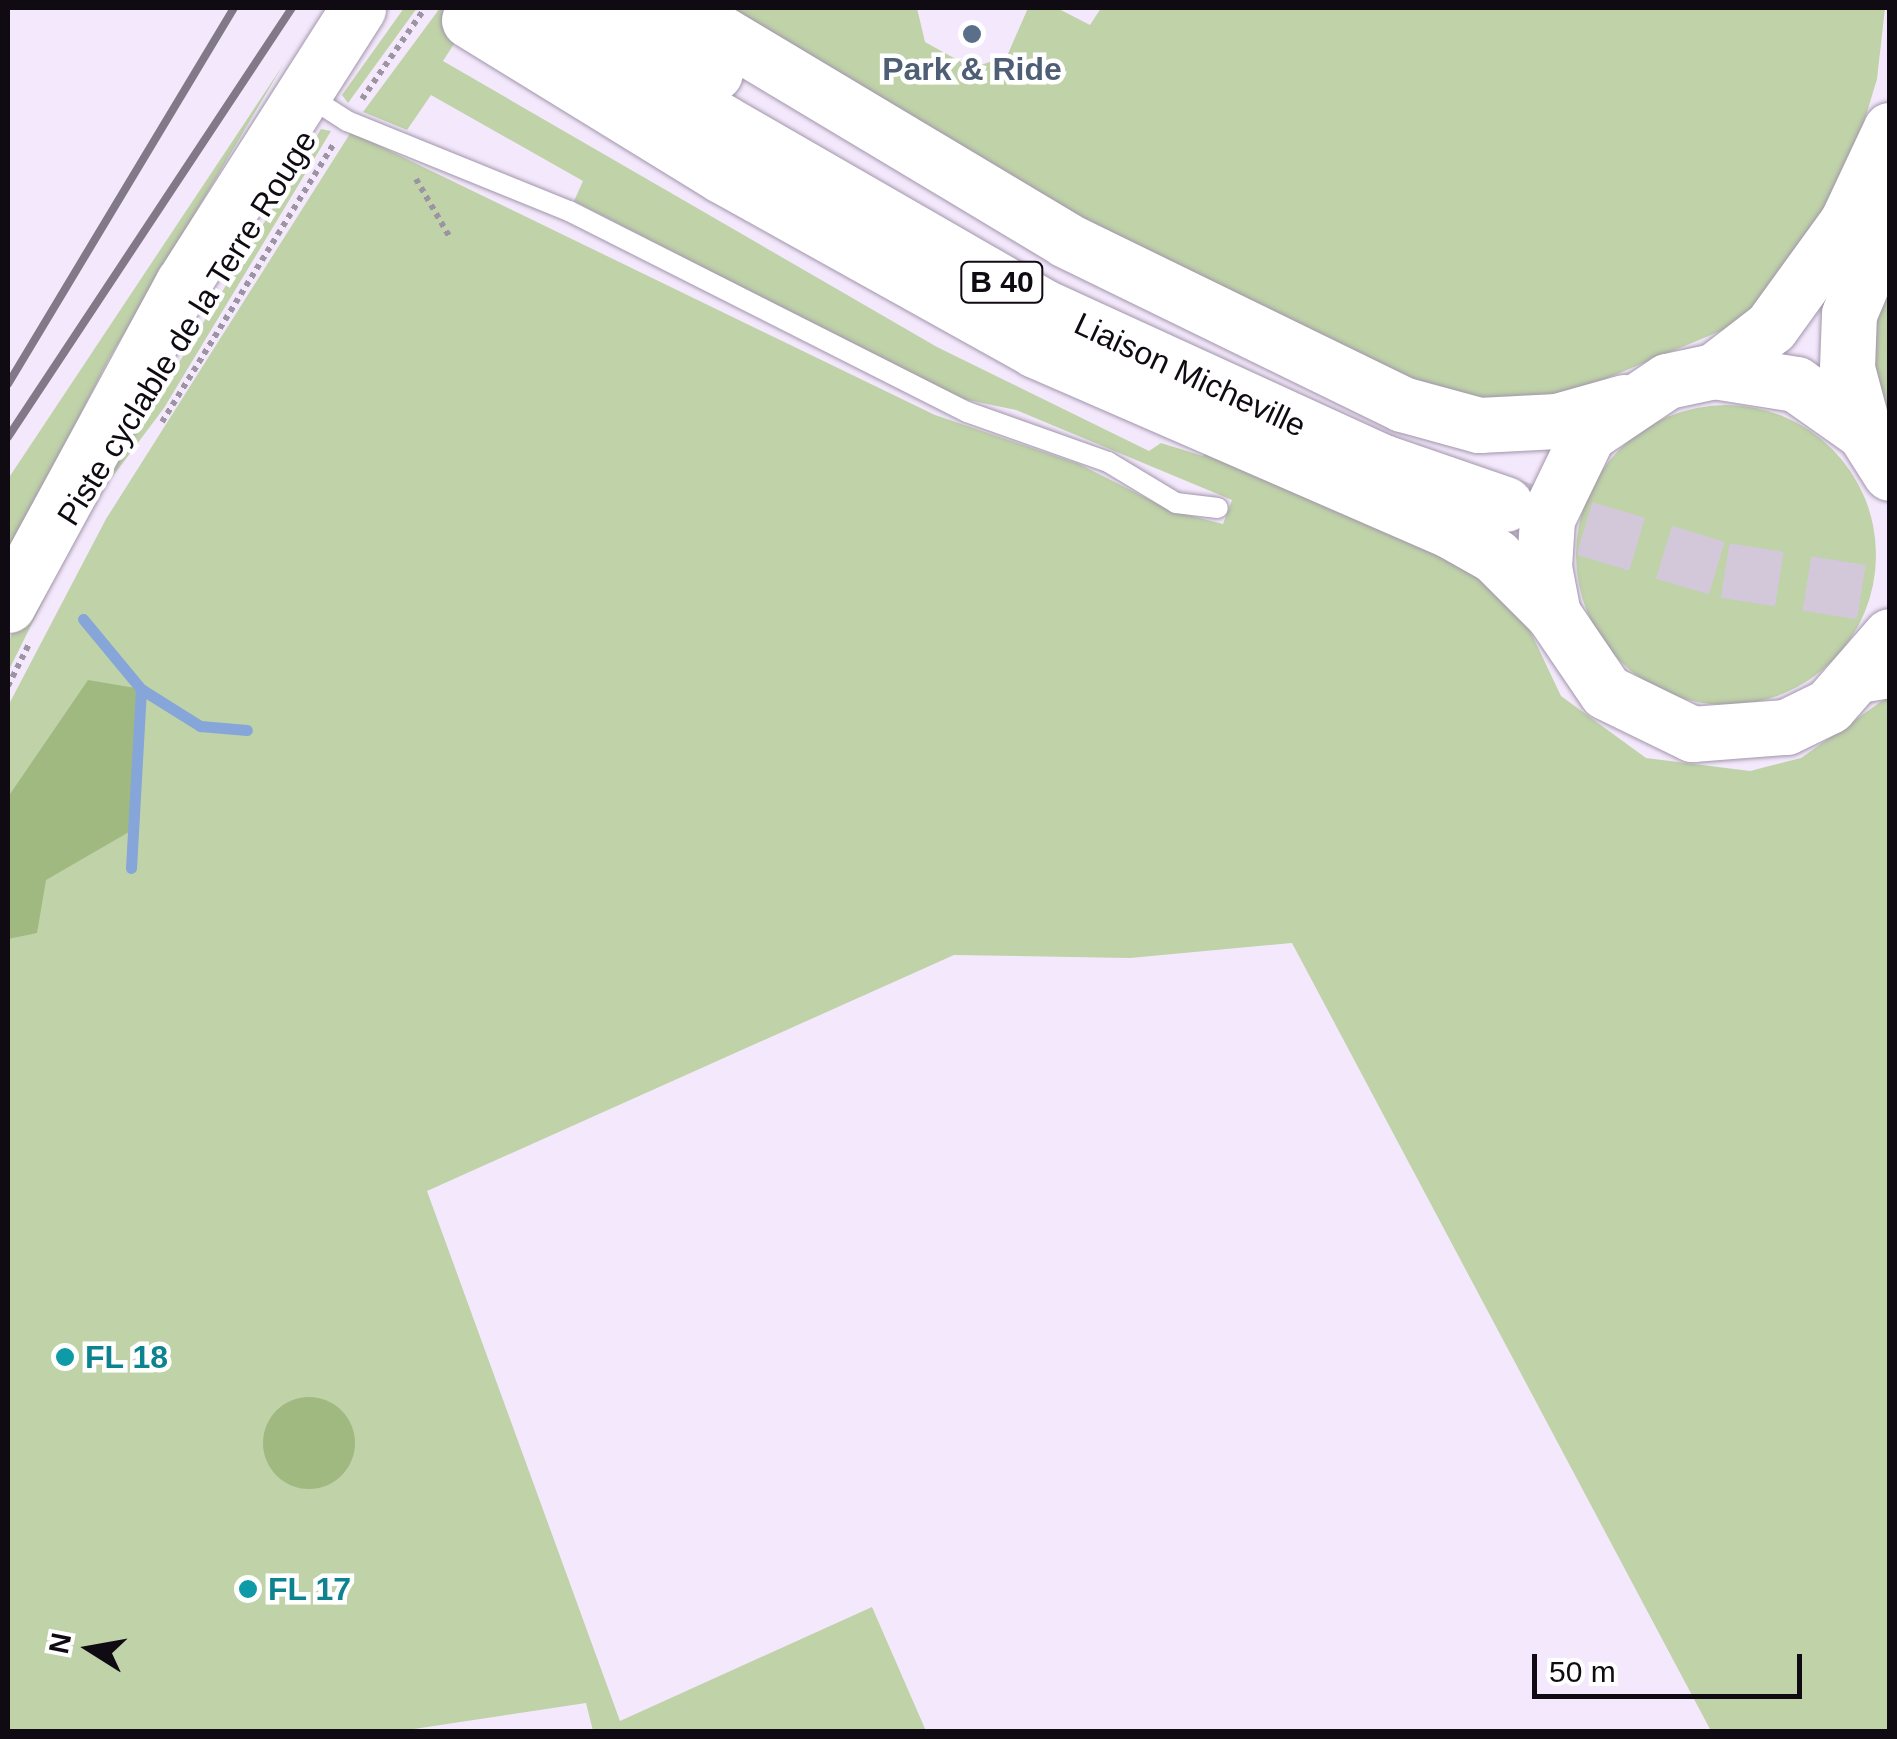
<!DOCTYPE html>
<html>
<head>
<meta charset="utf-8">
<style>
	body { margin:0 }
	#map { position:relative; width:1897px; height:1739px; overflow:hidden; background:#f4e9fc; font-family:Arial,sans-serif }
	div>[style] { position:absolute }
	.green>* { inset:0; background:#bfd2a8 }
	.round { border-radius:50% }
	.forest>* { inset:0; background:#a0b981 }
	.stream>* { height:11px; margin:-5.5px; padding:0 5.5px; transform-origin:5.5px; border-radius:5.5px; background:#86a5d8 }
	.highway-tunnel>* { height:55px; margin-top:-27.5px; transform-origin:0; background:repeating-linear-gradient(90deg,#d2c8d9 0 55px,transparent 0 83px) }
	.path>* { height:6px; margin-top:-3px; transform-origin:0; background:repeating-linear-gradient(90deg,#9d94a3 0 5px,transparent 0 10px) }
	.roads { filter:drop-shadow(0 0 2px #a195ab) drop-shadow(0 0 2px #a195ab) }
	.lane>* { height:20px; margin:-10px; padding:0 10px; transform-origin:10px; border-radius:10px; background:#fff }
	.secondary>* { height:55px; margin:-27.5px; padding:0 27.5px; transform-origin:27.5px; border-radius:27.5px; background:#fff }
	.highway>* { height:55px; margin:-27.5px; padding:0 27.5px; transform-origin:27.5px; border-radius:27.5px; background:#fff }
	.rail>* { height:8px; margin:-4px; padding:0 4px; transform-origin:4px; border-radius:4px; background:#817987 }
	.dots>* { width:28px; height:28px; translate:-50% -50%; box-sizing:border-box; border:5px solid #fff; border-radius:50% }
	span { translate:-50% -50%; white-space:nowrap; text-align:center; line-height:1.15; -webkit-text-stroke:9px #fff; paint-order:stroke }
	.shield-label span { padding:2px 8px; background:#fff; border:2px solid; border-radius:8px; -webkit-text-stroke-width:0 }
	.shield-label { font-size:30px; color:#100b13; font-weight:700 }
	.service-label { font-size:32px; color:#4e5e75; font-weight:700 }
	.street-label { font-size:32px; color:#100b13 }
	.culture-label { font-size:32px; color:#0d838f; font-weight:700 }
	.left { translate:0 -50%; text-align:left }
	.frame { position:absolute; inset:0; border:10px solid #100b13; pointer-events:none }
	.north { position:absolute; left:40px; top:1599px; width:100px; height:100px; -webkit-text-stroke:8px #fff; paint-order:stroke; rotate:281deg; font-size:28px; font-weight:700; line-height:40px; text-align:center; color:#100b13 }
	.north::after { content:''; display:block; margin:auto; width:35px; height:45px; background:#100b13; clip-path:polygon(50% 0,100% 100%,50% 72%,0 100%) }
	.scale { position:absolute; left:1532px; top:1654px; width:270px; height:45px; box-sizing:border-box; border:5px solid #100b13; border-top:0; padding-left:12px; font-size:30px; line-height:35px; white-space:nowrap; color:#100b13; -webkit-text-stroke:8px #fff; paint-order:stroke }
</style>
</head>
<body>
<div id="map">
	<div class="green">
		<div style="clip-path:polygon(404px 8px,417px 8px,348px 103px,342px 95px)"></div>
		<div style="clip-path:polygon(440px 8px,477px 8px,443px 61px,937px 347px,1149px 451px,1161px 443px,1203px 456px,1208px 447px,1452px 544px,1516px 601px,1561px 696px,1646px 758px,1750px 771px,1801px 758px,1889px 696px,1889px 1731px,1711px 1731px,1292px 943px,1130px 958px,954px 955px,427px 1191px,620px 1721px,872px 1607px,926px 1731px,593px 1731px,586px 1703px,394px 1732px,8px 1731px,8px 706px,106px 519px,351px 132px,935px 415px,1079px 464px,1172px 511px,1223px 524px,1232px 500px,1016px 410px,958px 398px,574px 201px,583px 181px,431px 95px,407px 130px,363px 112px)"></div>
		<div style="clip-path:polygon(724px 8px,917px 8px,925px 42px,972px 68px,1007px 56px,1028px 8px,1057px 8px,1090px 25px,1101px 8px,1885px 8px,1877px 79px,1848px 175px,1752px 318px,1540px 406px,1409px 390px,1033px 197px)"></div>
		<div style="clip-path:polygon(283px 65px,109px 359px,8px 555px,8px 479px)"></div>
		<div style="clip-path:polygon(321px 129px,331px 131px,164px 408px,89px 508px,8px 672px,8px 642px,68px 522px,152px 407px)"></div>
		<div style="clip-path:polygon(1889px 255px,1889px 411px,1867px 376px,1869px 301px)"></div>
		<div class="round" style="left:1576px;top:405px;width:300px;height:300px"></div>
	</div>
	<div class="forest">
		<div style="clip-path:polygon(88px 680px,141px 689px,129px 832px,46px 880px,37px 933px,8px 939px,8px 797px)"></div>
		<div class="round" style="left:263px;top:1397px;width:92px;height:92px"></div>
	</div>
	<div class="stream">
		<div style="left:83px;top:619px;width:91px;rotate:50.4deg"></div>
		<div style="left:141px;top:689px;width:70px;rotate:32.1deg"></div>
		<div style="left:200px;top:726px;width:47px;rotate:4.9deg"></div>
		<div style="left:131px;top:868px;width:179px;rotate:-86.8deg"></div>
	</div>
	<div class="highway-tunnel">
		<div style="left:1505px;top:504px;width:230px;rotate:16.7deg"></div>
		<div style="left:1725px;top:570px;width:167px;rotate:9deg"></div>
	</div>
	<div class="path">
		<div style="left:362px;top:99px;width:111px;rotate:-55.3deg"></div>
		<div style="left:416px;top:179px;width:66px;rotate:59.9deg"></div>
		<div style="left:162px;top:422px;width:327px;rotate:-58.3deg"></div>
		<div style="left:8px;top:686px;width:49px;rotate:-63.4deg"></div>
	</div>
	<div class="roads">
		<div class="lane">
			<div style="left:305px;top:94px;width:50px;rotate:32.7deg"></div>
			<div style="left:347px;top:121px;width:240px;rotate:22.1deg"></div>
			<div style="left:569px;top:211px;width:446px;rotate:26.8deg"></div>
			<div style="left:967px;top:412px;width:150px;rotate:19.5deg"></div>
			<div style="left:1108px;top:462px;width:79px;rotate:31.1deg"></div>
			<div style="left:1176px;top:503px;width:42px;rotate:6.8deg"></div>
		</div>
		<div class="secondary">
			<div style="left:1714px;top:371px;width:72px;rotate:-37.7deg"></div>
			<div style="left:1771px;top:327px;width:130px;rotate:-54.1deg"></div>
			<div style="left:1847px;top:222px;width:102px;rotate:-64.9deg"></div>
			<div style="left:1864px;top:432px;width:66px;rotate:-104.9deg"></div>
			<div style="left:1847px;top:368px;width:54px;rotate:-87.9deg"></div>
			<div style="left:1849px;top:314px;width:105px;rotate:-67.1deg"></div>
			<div style="left:1890px;top:473px;width:49px;rotate:-122.4deg"></div>
			<div style="left:1864px;top:432px;width:83px;rotate:-144.8deg"></div>
			<div style="left:1796px;top:384px;width:83px;rotate:-171deg"></div>
			<div style="left:1714px;top:371px;width:48px;rotate:168deg"></div>
			<div style="left:1667px;top:381px;width:95px;rotate:146.1deg"></div>
			<div style="left:1588px;top:434px;width:94px;rotate:115.8deg"></div>
			<div style="left:1547px;top:519px;width:48px;rotate:93.6deg"></div>
			<div style="left:1544px;top:567px;width:48px;rotate:79.2deg"></div>
			<div style="left:1553px;top:614px;width:94px;rotate:55.8deg"></div>
			<div style="left:1606px;top:692px;width:96px;rotate:26deg"></div>
			<div style="left:1692px;top:734px;width:94px;rotate:-4.3deg"></div>
			<div style="left:1786px;top:727px;width:48px;rotate:-26deg"></div>
			<div style="left:1829px;top:706px;width:93px;rotate:-48.9deg"></div>
			<div style="left:8px;top:605px;width:366px;rotate:-61.5deg"></div>
			<div style="left:183px;top:283px;width:326px;rotate:-57.5deg"></div>
		</div>
		<div class="highway">
			<div style="left:525px;top:8px;width:599px;rotate:29.95deg"></div>
			<div style="left:1044px;top:307px;width:373px;rotate:24.6deg"></div>
			<div style="left:1383px;top:462px;width:129px;rotate:19deg"></div>
			<div style="left:608px;top:8px;width:125px;rotate:31.3deg"></div>
			<div style="left:679px;top:8px;width:451px;rotate:30.9deg"></div>
			<div style="left:1066px;top:240px;width:374px;rotate:26deg"></div>
			<div style="left:1402px;top:404px;width:80px;rotate:15.3deg"></div>
			<div style="left:1479px;top:425px;width:78px;rotate:-2.9deg"></div>
			<div style="left:1557px;top:421px;width:70px;rotate:-15.8deg"></div>
			<div style="left:469px;top:20px;width:298px;rotate:31.6deg"></div>
			<div style="left:723px;top:176px;width:357px;rotate:29.1deg"></div>
			<div style="left:1035px;top:350px;width:454px;rotate:23.5deg"></div>
			<div style="left:1451px;top:531px;width:51px;rotate:29.6deg"></div>
			<div style="left:1495px;top:556px;width:82px;rotate:45deg"></div>
			<div style="left:1864px;top:674px;width:26px;rotate:-9deg"></div>
		</div>
	</div>
	<div class="rail">
		<div style="left:8px;top:384px;width:439px;rotate:-59deg"></div>
		<div style="left:8px;top:437px;width:514px;rotate:-56.5deg"></div>
	</div>
	<div class="dots">
		<div style="left:972px;top:34px;background:#5c6f8a"></div>
		<div style="left:65px;top:1357px;background:#0f9aa8"></div>
		<div style="left:248px;top:1589px;background:#0f9aa8"></div>
	</div>
	<div class="shield-label">
		<span style="left:1002px;top:282px">B 40</span>
	</div>
	<div class="service-label">
		<span style="left:972px;top:69px">Park &amp; Ride</span>
	</div>
	<div class="street-label">
		<span style="left:187px;top:328px;rotate:-58deg">Piste cyclable de la Terre Rouge</span>
		<span style="left:1190px;top:375px;rotate:25deg">Liaison Micheville</span>
	</div>
	<div class="culture-label">
		<span class="left" style="left:85px;top:1357px">FL 18</span>
		<span class="left" style="left:268px;top:1589px">FL 17</span>
	</div>
	<div class="frame"></div>
	<div class="north">N</div>
	<div class="scale">50 m</div>
</div>
</body>
</html>
